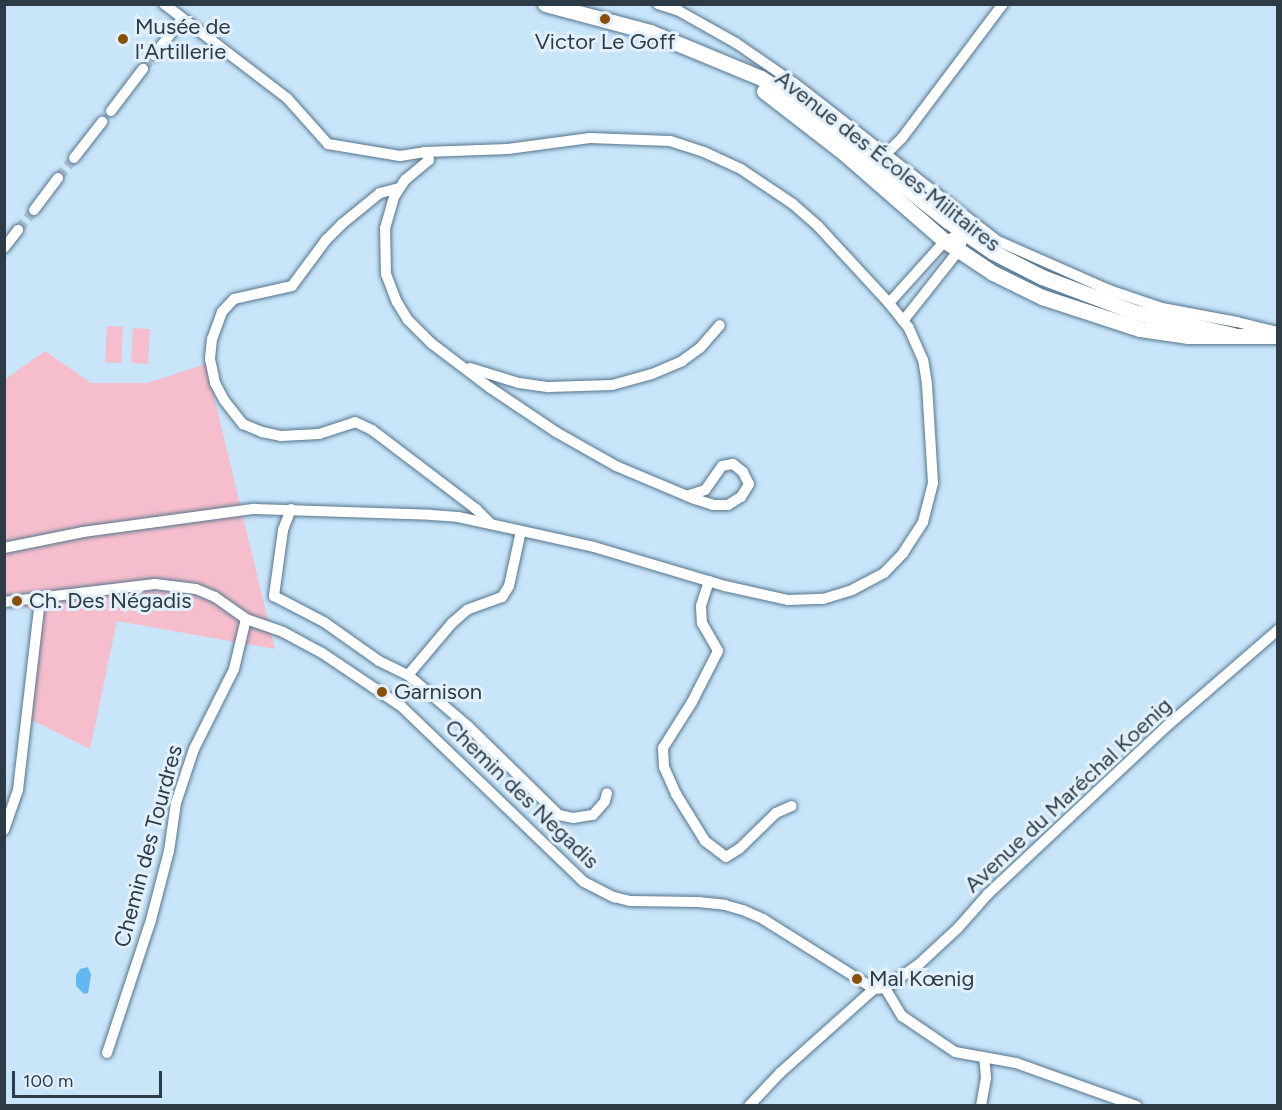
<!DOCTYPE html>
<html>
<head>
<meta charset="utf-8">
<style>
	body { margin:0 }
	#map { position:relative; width:1282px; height:1110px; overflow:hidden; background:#c8e5fa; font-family:Figtree,sans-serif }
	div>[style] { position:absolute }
	.green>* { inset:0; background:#f6becd }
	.water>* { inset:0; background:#63b7f3 }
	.street-tunnel>* { height:10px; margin-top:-5px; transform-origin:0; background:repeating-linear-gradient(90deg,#a9c3d6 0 10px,transparent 0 15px) }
	.roads { filter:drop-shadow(0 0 2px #55758d) drop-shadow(0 0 2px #55758d) }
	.street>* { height:10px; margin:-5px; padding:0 5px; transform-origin:5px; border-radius:5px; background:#fff }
	.secondary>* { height:15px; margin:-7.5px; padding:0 7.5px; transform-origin:7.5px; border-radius:7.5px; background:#fff }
	.dots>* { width:16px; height:16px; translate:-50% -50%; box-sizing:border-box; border:3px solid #e2f0fb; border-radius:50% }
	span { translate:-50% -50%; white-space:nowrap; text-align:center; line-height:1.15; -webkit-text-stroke:6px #e2f0fb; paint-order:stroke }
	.poi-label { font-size:22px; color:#2d3b46 }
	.left { translate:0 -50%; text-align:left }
	.street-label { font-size:22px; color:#2d3b46 }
	.frame { position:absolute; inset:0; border:6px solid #2d3b46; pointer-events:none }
	.scale { position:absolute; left:12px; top:1071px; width:150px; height:27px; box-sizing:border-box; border:3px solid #2d3b46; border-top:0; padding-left:8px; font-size:18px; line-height:21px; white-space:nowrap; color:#2d3b46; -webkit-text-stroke:4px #e2f0fb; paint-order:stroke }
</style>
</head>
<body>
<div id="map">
	<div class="green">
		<div style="clip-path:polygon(107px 326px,123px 327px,121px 363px,105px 362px)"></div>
		<div style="clip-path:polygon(133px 328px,150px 329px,148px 364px,131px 363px)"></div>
		<div style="clip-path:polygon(45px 351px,91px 383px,147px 383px,206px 364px,275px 649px,117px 621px,90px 749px,22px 715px,35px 612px,5px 597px,4px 380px)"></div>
	</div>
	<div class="water">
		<div style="clip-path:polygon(88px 967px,91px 975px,88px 993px,84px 994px,76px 986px,76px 975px,80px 969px)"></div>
	</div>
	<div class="street-tunnel">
		<div style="left:143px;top:69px;width:18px;rotate:-52deg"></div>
		<div style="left:58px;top:178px;width:26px;rotate:-51deg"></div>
		<div style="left:18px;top:230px;width:26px;rotate:-51deg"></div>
	</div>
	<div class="roads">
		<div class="street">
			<div style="left:164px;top:4px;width:155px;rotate:37.4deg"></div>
			<div style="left:287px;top:98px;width:62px;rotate:48.3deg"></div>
			<div style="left:328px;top:144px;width:73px;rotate:9.5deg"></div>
			<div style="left:400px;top:156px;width:25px;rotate:-9deg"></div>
			<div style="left:425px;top:152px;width:9px;rotate:63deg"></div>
			<div style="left:429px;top:160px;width:31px;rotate:140deg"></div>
			<div style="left:405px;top:180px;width:20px;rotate:123deg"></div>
			<div style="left:394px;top:197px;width:32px;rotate:106deg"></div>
			<div style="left:385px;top:228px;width:46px;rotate:88.8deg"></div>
			<div style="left:386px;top:274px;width:30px;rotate:69deg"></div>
			<div style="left:397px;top:302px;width:21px;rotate:59deg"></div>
			<div style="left:408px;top:320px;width:33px;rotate:45deg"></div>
			<div style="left:431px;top:343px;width:73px;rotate:37.2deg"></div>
			<div style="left:489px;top:387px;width:81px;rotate:33.9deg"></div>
			<div style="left:556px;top:432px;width:69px;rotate:29.5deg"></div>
			<div style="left:616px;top:466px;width:77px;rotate:22.9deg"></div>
			<div style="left:687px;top:496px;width:9px;rotate:21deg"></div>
			<div style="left:695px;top:499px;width:19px;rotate:18deg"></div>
			<div style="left:713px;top:505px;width:15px"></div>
			<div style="left:728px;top:505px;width:15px;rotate:-32deg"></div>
			<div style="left:741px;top:497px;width:15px;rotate:-58deg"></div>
			<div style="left:749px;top:484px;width:13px;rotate:-117deg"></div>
			<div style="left:743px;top:472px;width:13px;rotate:-141deg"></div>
			<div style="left:733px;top:464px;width:11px;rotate:170deg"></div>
			<div style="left:722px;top:466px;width:29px;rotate:125deg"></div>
			<div style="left:705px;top:490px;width:19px;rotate:162deg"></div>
			<div style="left:658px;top:4px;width:22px;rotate:18deg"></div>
			<div style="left:679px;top:11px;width:65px;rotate:29.3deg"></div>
			<div style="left:736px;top:43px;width:70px;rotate:34.6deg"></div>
			<div style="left:794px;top:83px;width:258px;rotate:37.8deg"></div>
			<div style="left:998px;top:241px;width:121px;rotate:23.8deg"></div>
			<div style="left:1109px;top:290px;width:56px;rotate:18.8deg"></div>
			<div style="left:1162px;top:308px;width:76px;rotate:10.6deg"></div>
			<div style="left:1237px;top:322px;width:41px;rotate:14deg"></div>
			<div style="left:154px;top:55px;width:46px;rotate:-52.1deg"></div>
			<div style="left:111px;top:111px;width:53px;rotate:-52.7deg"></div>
			<div style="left:885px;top:155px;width:24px;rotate:-45deg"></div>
			<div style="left:902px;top:138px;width:168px;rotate:-53deg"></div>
			<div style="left:74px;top:158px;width:46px;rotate:-52.1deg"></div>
			<div style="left:399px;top:188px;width:20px;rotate:165deg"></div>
			<div style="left:380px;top:193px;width:49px;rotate:140.8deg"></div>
			<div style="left:342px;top:224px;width:23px;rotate:135deg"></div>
			<div style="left:326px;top:240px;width:57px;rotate:126.5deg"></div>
			<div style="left:292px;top:286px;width:59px;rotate:167.4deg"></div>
			<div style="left:234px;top:299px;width:18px;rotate:133deg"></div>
			<div style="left:222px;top:312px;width:29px;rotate:110deg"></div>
			<div style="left:212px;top:339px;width:20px;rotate:96deg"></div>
			<div style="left:210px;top:359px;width:25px;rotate:78deg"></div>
			<div style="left:215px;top:383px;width:19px;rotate:62deg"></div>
			<div style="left:224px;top:400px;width:31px;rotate:52deg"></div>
			<div style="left:243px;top:424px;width:21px;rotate:23deg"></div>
			<div style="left:262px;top:432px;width:19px;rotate:12deg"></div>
			<div style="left:281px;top:436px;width:38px;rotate:-3deg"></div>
			<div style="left:319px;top:434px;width:38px;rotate:-18deg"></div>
			<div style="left:355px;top:422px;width:19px;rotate:25deg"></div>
			<div style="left:372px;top:430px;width:131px;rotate:37.2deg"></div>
			<div style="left:476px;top:509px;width:21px;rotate:45deg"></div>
			<div style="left:34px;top:210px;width:40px;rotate:-53deg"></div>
			<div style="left:4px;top:248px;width:23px;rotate:-52deg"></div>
			<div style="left:889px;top:303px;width:84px;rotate:-47.9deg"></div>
			<div style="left:945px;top:241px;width:22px;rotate:-24deg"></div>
			<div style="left:903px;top:321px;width:90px;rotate:-51.7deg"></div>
			<div style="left:959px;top:250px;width:19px;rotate:-72deg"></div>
			<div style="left:470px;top:368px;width:51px;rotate:17deg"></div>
			<div style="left:519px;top:383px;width:30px;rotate:8deg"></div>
			<div style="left:549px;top:387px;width:63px;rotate:-1.8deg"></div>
			<div style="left:612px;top:385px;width:41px;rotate:-15.4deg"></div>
			<div style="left:652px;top:374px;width:33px;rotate:-23deg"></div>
			<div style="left:682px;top:361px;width:22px;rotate:-36deg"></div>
			<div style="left:700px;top:348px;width:30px;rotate:-49deg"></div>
			<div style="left:291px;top:509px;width:22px;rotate:111deg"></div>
			<div style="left:283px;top:530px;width:67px;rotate:97.8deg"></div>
			<div style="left:274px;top:596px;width:56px;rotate:27.5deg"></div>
			<div style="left:324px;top:622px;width:67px;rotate:35.3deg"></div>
			<div style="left:379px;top:661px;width:32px;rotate:26deg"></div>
			<div style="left:521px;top:531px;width:56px;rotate:102.3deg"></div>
			<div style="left:509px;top:586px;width:13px;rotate:122deg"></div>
			<div style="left:502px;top:597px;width:37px;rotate:160deg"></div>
			<div style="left:467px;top:610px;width:20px;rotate:139deg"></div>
			<div style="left:452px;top:623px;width:68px;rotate:130.2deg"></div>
			<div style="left:408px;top:675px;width:79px;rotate:40.4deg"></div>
			<div style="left:468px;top:726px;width:127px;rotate:44.4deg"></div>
			<div style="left:559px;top:815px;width:14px;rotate:12deg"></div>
			<div style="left:573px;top:818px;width:20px;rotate:-9deg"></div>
			<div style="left:593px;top:815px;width:18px;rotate:-49deg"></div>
			<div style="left:605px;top:801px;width:8px;rotate:-76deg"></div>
			<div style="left:4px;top:548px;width:81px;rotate:-11.4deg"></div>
			<div style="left:83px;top:532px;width:173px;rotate:-7.7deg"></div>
			<div style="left:254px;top:509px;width:177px;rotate:1.9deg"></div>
			<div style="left:431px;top:515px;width:27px;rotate:4deg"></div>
			<div style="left:458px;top:517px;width:139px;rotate:12.4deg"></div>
			<div style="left:594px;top:547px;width:137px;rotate:16.6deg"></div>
			<div style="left:725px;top:586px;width:65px;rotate:12.5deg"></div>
			<div style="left:788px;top:600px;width:35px;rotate:-2deg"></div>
			<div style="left:823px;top:599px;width:30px;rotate:-17deg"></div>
			<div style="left:852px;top:590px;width:36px;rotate:-28deg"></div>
			<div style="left:884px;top:573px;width:28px;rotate:-46deg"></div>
			<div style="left:903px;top:553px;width:37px;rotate:-57deg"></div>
			<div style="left:923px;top:522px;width:40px;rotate:-75.6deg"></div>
			<div style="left:933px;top:483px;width:99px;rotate:-93.5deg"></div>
			<div style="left:927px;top:384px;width:24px;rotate:-99deg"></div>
			<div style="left:923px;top:360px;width:35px;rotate:-114deg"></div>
			<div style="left:909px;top:328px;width:32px;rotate:-129deg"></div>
			<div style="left:889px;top:303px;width:105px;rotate:-132.7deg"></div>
			<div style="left:818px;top:226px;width:33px;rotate:-139deg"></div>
			<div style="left:793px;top:204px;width:63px;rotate:-146.1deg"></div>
			<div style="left:741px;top:169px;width:41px;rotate:-155.3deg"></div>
			<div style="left:704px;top:152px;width:36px;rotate:-162deg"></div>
			<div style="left:670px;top:141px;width:80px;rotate:-177.9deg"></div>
			<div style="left:590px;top:138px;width:83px;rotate:172.4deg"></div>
			<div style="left:508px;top:149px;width:83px;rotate:177.9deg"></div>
			<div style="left:709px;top:581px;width:26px;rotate:108deg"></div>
			<div style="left:701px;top:606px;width:17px;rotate:87deg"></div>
			<div style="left:702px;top:623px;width:32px;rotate:60deg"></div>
			<div style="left:718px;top:651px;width:57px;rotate:117deg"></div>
			<div style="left:692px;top:702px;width:54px;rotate:122.2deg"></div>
			<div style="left:663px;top:748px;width:19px;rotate:87deg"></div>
			<div style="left:664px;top:767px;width:30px;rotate:66deg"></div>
			<div style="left:676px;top:794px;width:55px;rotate:58.3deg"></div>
			<div style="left:705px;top:841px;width:26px;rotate:37deg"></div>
			<div style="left:726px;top:857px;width:15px;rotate:-32deg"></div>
			<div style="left:739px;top:849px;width:52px;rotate:-44.2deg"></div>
			<div style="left:776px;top:813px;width:17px;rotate:-24deg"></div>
			<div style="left:4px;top:602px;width:152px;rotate:-6.8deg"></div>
			<div style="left:155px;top:584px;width:41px;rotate:7deg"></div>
			<div style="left:196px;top:589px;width:21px;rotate:23deg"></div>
			<div style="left:215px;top:597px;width:38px;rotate:35deg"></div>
			<div style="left:246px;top:619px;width:39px;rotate:19deg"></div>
			<div style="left:283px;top:632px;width:44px;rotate:28.3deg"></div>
			<div style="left:322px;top:653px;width:95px;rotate:33.9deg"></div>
			<div style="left:401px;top:706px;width:254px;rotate:43.9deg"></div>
			<div style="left:584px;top:882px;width:34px;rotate:27deg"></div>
			<div style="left:614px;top:897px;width:16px;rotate:14deg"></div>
			<div style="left:630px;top:901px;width:68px;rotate:0.8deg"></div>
			<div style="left:698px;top:902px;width:27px;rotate:6deg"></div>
			<div style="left:725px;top:905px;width:19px;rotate:16deg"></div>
			<div style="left:743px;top:910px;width:22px;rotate:24deg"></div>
			<div style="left:763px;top:919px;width:131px;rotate:32.2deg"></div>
			<div style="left:874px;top:989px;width:11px;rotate:-5deg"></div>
			<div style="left:885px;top:988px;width:39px;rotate:-35deg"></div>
			<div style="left:917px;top:966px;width:56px;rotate:-42.8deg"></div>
			<div style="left:958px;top:928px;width:45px;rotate:-48.6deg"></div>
			<div style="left:988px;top:894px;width:245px;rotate:-43.2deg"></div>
			<div style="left:1167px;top:726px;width:147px;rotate:-40.9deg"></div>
			<div style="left:4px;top:830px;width:42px;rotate:-70.7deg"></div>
			<div style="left:18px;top:790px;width:192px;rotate:-83.4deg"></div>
			<div style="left:885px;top:988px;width:33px;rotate:59deg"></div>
			<div style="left:902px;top:1016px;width:64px;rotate:34.2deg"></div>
			<div style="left:955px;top:1052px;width:62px;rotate:10.2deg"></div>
			<div style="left:1016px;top:1063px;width:128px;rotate:19.6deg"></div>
			<div style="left:107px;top:1053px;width:140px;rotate:-71.7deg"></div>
			<div style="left:151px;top:920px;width:71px;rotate:-75.4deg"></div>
			<div style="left:169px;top:851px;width:49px;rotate:-81.7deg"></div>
			<div style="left:176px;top:803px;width:57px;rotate:-71.6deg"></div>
			<div style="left:194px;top:749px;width:89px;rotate:-63.4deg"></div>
			<div style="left:234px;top:669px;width:51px;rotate:-76.5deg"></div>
			<div style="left:749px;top:1106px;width:45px;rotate:-46.8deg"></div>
			<div style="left:780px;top:1073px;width:126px;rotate:-41.8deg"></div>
			<div style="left:981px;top:1106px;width:28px;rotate:-80deg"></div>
			<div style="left:986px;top:1078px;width:21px;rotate:-95deg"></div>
		</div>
		<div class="secondary">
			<div style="left:545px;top:4px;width:109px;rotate:14.9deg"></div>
			<div style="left:650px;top:32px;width:120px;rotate:22.5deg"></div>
			<div style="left:761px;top:78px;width:50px;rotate:32.7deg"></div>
			<div style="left:803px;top:105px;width:186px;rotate:38.7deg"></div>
			<div style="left:948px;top:221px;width:55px;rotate:34.6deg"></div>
			<div style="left:993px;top:252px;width:55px;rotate:27deg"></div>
			<div style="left:1042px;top:277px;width:98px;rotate:20.8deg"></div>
			<div style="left:1134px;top:312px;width:102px;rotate:13.1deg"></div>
			<div style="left:764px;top:91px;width:101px;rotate:37.8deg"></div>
			<div style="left:844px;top:153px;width:134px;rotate:41.1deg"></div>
			<div style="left:945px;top:241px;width:58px;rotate:33.7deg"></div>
			<div style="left:993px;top:273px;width:55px;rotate:26.1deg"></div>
			<div style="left:1042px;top:297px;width:103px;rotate:18.1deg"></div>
			<div style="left:1140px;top:329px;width:49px;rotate:8.3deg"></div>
			<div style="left:1188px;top:336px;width:90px"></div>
		</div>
	</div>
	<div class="dots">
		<div style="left:605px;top:19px;background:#8a4f0b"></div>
		<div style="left:123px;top:39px;background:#8a4f0b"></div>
		<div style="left:17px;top:601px;background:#8a4f0b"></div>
		<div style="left:382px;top:692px;background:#8a4f0b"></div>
		<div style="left:857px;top:979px;background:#8a4f0b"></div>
	</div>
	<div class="poi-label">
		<span class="left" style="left:135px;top:39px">Musée de<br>l'Artillerie</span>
		<span style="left:605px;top:42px">Victor Le Goff</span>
		<span class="left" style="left:29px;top:601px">Ch. Des Négadis</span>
		<span class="left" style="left:394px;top:692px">Garnison</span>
		<span class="left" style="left:869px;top:979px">Mal Kœnig</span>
	</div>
	<div class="street-label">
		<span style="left:888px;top:161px;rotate:38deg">Avenue des Écoles Militaires</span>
		<span style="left:522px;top:794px;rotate:44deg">Chemin des Negadis</span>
		<span style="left:1068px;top:795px;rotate:-43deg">Avenue du Maréchal Koenig</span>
		<span style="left:148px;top:846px;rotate:-75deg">Chemin des Tourdres</span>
	</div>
	<div class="frame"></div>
	<div class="scale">100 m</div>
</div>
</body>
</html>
